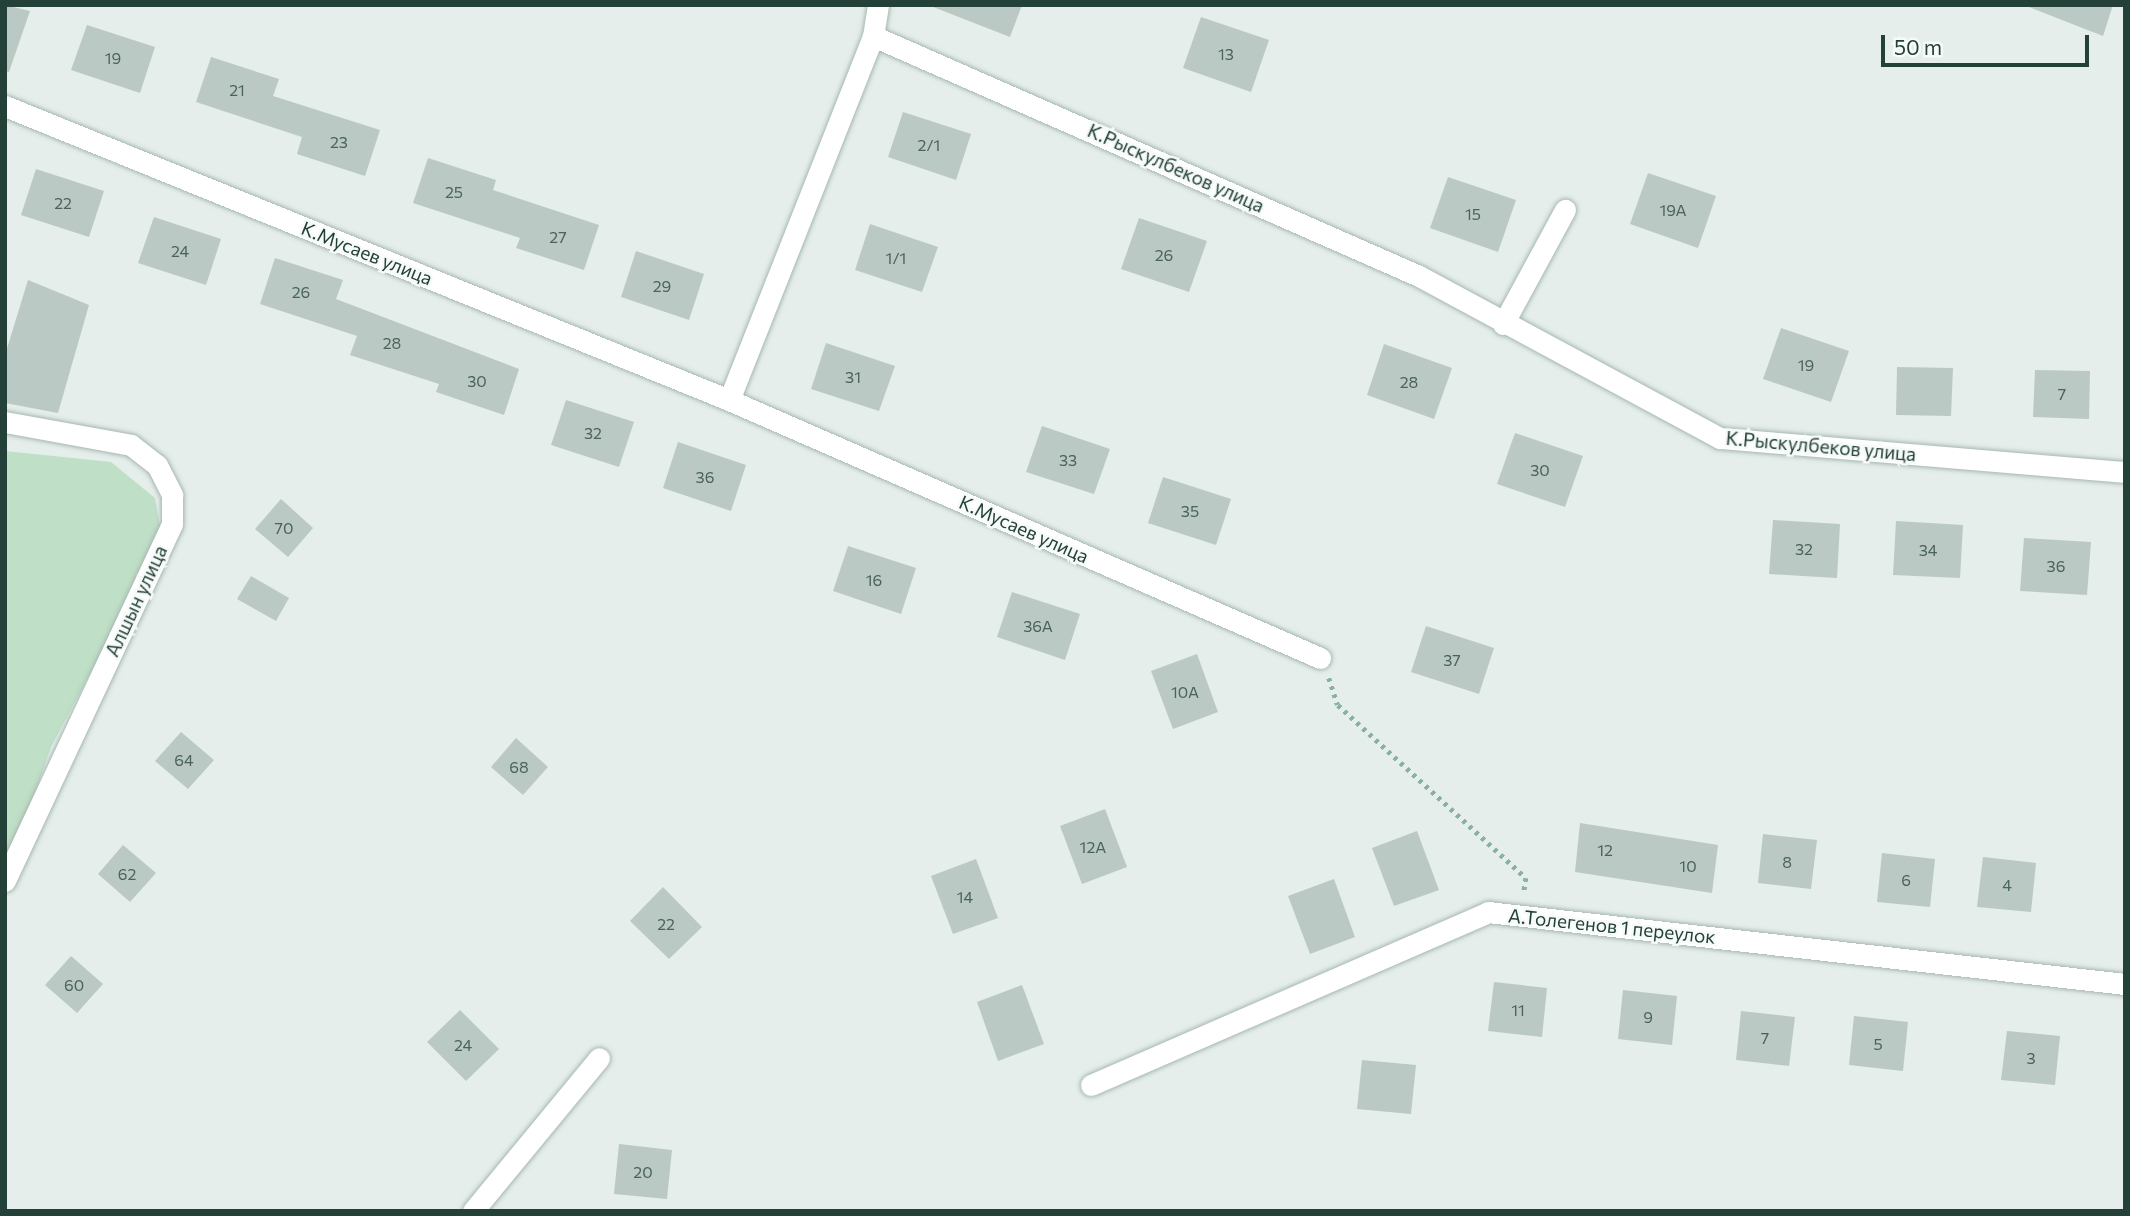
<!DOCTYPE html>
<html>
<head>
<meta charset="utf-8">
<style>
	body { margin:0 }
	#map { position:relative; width:2130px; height:1216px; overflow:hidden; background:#e5eeea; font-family:Commissioner,sans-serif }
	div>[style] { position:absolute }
	.green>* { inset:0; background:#bfdfc7 }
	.building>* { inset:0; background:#bac9c3 }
	.path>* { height:4.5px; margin-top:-2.25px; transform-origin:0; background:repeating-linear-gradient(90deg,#86b2a4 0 3.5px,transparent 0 8.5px) }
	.roads { filter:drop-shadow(0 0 2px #a7b7b1) drop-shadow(0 0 2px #a7b7b1) }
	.minor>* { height:21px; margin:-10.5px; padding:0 10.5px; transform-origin:10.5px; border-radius:10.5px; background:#fff }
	span { translate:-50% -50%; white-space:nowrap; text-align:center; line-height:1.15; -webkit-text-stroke:5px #f6faf8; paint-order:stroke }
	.number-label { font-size:16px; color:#4a635c }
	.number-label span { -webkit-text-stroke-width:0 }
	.street-label { font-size:19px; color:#244139 }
	.frame { position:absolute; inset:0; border:7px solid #244139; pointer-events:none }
	.scale { position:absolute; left:1881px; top:35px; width:208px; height:32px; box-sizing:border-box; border:4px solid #244139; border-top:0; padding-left:9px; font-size:21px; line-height:24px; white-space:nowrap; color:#244139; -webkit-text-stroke:5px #f6faf8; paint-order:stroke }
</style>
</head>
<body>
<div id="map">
	<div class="green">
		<div style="clip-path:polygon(5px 451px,111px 462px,155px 498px,160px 526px,152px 557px,51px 747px,5px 880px)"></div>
	</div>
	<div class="building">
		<div style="clip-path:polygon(5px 5px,30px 11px,9px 72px,5px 71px)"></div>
		<div style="clip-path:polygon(928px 5px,1022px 5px,1010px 37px)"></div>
		<div style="clip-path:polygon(2024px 5px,2113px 5px,2103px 36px)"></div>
		<div style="clip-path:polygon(1201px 17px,1269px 40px,1251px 92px,1183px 68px)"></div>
		<div style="clip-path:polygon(87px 25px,155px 47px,140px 93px,71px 70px)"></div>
		<div style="clip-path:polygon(211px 57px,279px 79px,273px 96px,380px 130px,365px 176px,297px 154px,302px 137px,196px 102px)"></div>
		<div style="clip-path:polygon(903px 112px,971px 134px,956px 180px,888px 157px)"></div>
		<div style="clip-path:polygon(428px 158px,496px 180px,493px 190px,599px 225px,584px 270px,516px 248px,520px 238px,413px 203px)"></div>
		<div style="clip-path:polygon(36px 169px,104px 191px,89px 237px,21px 215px)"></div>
		<div style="clip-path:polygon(1648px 173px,1716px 196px,1698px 248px,1630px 224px)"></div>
		<div style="clip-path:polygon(1448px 177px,1516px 200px,1498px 252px,1430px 228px)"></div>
		<div style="clip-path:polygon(154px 217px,221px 239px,206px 285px,138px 263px)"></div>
		<div style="clip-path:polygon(1139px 218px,1207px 241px,1189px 292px,1121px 269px)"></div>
		<div style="clip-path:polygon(870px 224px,938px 247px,922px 292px,855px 270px)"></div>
		<div style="clip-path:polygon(636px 251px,704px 274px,689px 320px,621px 297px)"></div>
		<div style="clip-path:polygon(275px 258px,343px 280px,336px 299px,519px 369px,504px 415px,436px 392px,439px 384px,350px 355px,357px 336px,260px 304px)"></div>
		<div style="clip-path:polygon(28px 280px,89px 305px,58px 413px,5px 403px,5px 355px)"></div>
		<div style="clip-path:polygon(1781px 328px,1849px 351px,1831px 402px,1763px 379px)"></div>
		<div style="clip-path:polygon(826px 343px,895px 366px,879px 411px,811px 389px)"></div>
		<div style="clip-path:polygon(1384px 344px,1452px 368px,1434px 419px,1367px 395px)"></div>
		<div style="clip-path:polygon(1897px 367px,1953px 368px,1951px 416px,1896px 415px)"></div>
		<div style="clip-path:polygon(2035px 370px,2090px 371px,2089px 419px,2033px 417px)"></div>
		<div style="clip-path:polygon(566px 400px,634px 422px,619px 467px,551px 445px)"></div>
		<div style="clip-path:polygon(1042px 426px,1110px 449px,1094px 494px,1026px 472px)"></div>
		<div style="clip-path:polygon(1515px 433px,1583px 456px,1565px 507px,1497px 484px)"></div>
		<div style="clip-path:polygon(678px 442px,746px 465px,731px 511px,663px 488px)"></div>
		<div style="clip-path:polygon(1163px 477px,1231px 499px,1216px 545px,1148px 523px)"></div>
		<div style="clip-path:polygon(281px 499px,313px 528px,288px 557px,255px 529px)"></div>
		<div style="clip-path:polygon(1773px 520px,1840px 524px,1837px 578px,1769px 574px)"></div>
		<div style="clip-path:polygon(1896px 521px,1963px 525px,1960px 578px,1893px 575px)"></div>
		<div style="clip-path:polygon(2024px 538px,2091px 542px,2087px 595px,2020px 591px)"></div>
		<div style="clip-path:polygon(848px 546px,916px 568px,901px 614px,833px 591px)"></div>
		<div style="clip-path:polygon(251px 576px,289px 598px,276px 621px,237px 599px)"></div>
		<div style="clip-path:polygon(1012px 592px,1080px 614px,1065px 660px,997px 637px)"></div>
		<div style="clip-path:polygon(1426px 626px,1494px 648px,1479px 694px,1411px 672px)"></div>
		<div style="clip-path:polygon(1197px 654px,1218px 712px,1173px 729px,1151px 671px)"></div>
		<div style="clip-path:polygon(181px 732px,214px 760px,188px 789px,155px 761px)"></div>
		<div style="clip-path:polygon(516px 738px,548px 767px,523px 795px,491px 767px)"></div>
		<div style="clip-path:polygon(1105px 809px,1127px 867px,1082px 884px,1060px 826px)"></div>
		<div style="clip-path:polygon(1580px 823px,1718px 845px,1712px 893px,1575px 872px)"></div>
		<div style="clip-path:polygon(1417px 831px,1439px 890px,1394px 906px,1372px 848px)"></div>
		<div style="clip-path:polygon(1763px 834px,1817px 840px,1811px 889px,1758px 883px)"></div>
		<div style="clip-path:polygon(123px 845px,156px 873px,130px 902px,98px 874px)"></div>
		<div style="clip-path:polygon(1882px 853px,1935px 859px,1930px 907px,1877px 902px)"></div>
		<div style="clip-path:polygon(1983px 857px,2036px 863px,2031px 912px,1977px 907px)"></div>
		<div style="clip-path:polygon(976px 859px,998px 918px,953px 934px,931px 876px)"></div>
		<div style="clip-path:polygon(1334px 879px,1355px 937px,1310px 954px,1288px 896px)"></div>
		<div style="clip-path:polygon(663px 887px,702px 927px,669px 959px,630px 921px)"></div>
		<div style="clip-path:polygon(71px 956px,103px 984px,77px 1013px,45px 985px)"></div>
		<div style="clip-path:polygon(1494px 982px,1547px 988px,1542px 1037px,1488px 1031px)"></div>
		<div style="clip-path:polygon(1022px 985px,1044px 1044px,998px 1061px,977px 1002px)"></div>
		<div style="clip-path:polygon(1623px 990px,1677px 996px,1672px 1045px,1618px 1039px)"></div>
		<div style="clip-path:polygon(460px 1010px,499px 1049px,466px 1081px,427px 1042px)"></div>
		<div style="clip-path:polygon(1741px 1011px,1795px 1017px,1789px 1066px,1736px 1060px)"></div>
		<div style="clip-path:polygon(1854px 1016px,1908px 1022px,1903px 1071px,1849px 1065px)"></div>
		<div style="clip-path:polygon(2007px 1031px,2060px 1036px,2055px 1085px,2001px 1080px)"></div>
		<div style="clip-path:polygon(1362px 1060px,1416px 1065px,1411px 1114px,1357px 1109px)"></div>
		<div style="clip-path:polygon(619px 1144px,672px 1150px,667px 1199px,614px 1194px)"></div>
	</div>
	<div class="path">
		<div style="left:1329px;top:678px;width:28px;rotate:72deg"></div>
		<div style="left:1338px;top:705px;width:255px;rotate:42.6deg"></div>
		<div style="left:1526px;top:878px;width:15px;rotate:98deg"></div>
	</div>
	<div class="roads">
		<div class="minor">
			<div style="left:878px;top:5px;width:31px;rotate:99deg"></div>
			<div style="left:873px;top:36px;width:596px;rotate:23.73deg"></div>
			<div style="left:1419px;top:276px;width:342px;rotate:28.3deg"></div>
			<div style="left:1720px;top:438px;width:406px;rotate:4.8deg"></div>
			<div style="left:5px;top:106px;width:781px;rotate:22.1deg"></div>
			<div style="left:729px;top:400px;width:645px;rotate:23.58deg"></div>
			<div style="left:1503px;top:324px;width:130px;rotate:-61.5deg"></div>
			<div style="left:729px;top:400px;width:391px;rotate:-68.4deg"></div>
			<div style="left:5px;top:422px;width:128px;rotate:10.3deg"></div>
			<div style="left:131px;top:445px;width:33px;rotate:38deg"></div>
			<div style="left:157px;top:465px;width:34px;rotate:63deg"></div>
			<div style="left:172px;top:495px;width:29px;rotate:90deg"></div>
			<div style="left:172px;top:524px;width:394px;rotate:115.1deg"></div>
			<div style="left:1091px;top:1085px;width:433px;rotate:-23.5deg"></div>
			<div style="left:1488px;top:912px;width:641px;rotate:6.45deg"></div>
			<div style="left:473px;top:1211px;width:198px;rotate:-50.5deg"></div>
		</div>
	</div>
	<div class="number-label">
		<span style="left:1226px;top:54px">13</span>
		<span style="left:113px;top:58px">19</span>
		<span style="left:237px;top:90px">21</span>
		<span style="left:339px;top:142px">23</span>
		<span style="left:929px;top:145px">2/1</span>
		<span style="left:454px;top:192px">25</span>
		<span style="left:63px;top:203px">22</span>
		<span style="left:1673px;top:210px">19А</span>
		<span style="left:1473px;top:214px">15</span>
		<span style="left:558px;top:237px">27</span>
		<span style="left:180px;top:251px">24</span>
		<span style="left:1164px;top:255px">26</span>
		<span style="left:896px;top:258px">1/1</span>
		<span style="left:662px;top:286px">29</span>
		<span style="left:301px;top:292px">26</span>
		<span style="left:392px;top:343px">28</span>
		<span style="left:1806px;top:365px">19</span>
		<span style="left:853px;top:377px">31</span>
		<span style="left:477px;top:381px">30</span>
		<span style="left:1409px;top:382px">28</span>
		<span style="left:2062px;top:394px">7</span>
		<span style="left:593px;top:433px">32</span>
		<span style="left:1068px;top:460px">33</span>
		<span style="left:1540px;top:470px">30</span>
		<span style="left:705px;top:477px">36</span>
		<span style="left:1190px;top:511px">35</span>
		<span style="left:284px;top:528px">70</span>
		<span style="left:1804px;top:549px">32</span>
		<span style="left:1928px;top:550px">34</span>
		<span style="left:2056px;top:566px">36</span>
		<span style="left:874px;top:580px">16</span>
		<span style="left:1038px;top:626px">36А</span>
		<span style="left:1452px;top:660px">37</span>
		<span style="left:1185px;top:692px">10А</span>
		<span style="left:184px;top:760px">64</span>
		<span style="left:519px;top:767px">68</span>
		<span style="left:1093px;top:847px">12А</span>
		<span style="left:1605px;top:850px">12</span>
		<span style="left:1787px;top:862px">8</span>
		<span style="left:1688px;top:866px">10</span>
		<span style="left:127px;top:874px">62</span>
		<span style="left:1906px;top:880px">6</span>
		<span style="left:2007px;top:885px">4</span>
		<span style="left:965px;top:897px">14</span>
		<span style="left:666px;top:924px">22</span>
		<span style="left:74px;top:985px">60</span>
		<span style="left:1518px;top:1010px">11</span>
		<span style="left:1648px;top:1017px">9</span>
		<span style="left:1765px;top:1038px">7</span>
		<span style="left:1878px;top:1044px">5</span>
		<span style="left:463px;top:1045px">24</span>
		<span style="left:2031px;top:1058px">3</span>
		<span style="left:643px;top:1172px">20</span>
	</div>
	<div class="street-label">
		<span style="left:1176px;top:168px;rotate:24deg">К.Рыскулбеков улица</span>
		<span style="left:367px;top:253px;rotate:22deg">К.Мусаев улица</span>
		<span style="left:1821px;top:446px;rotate:5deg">К.Рыскулбеков улица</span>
		<span style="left:1024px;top:529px;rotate:24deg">К.Мусаев улица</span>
		<span style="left:136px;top:601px;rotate:-65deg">Алшын улица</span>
		<span style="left:1612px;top:926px;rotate:6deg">А.Толегенов 1 переулок</span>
	</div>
	<div class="frame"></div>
	<div class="scale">50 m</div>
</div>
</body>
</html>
